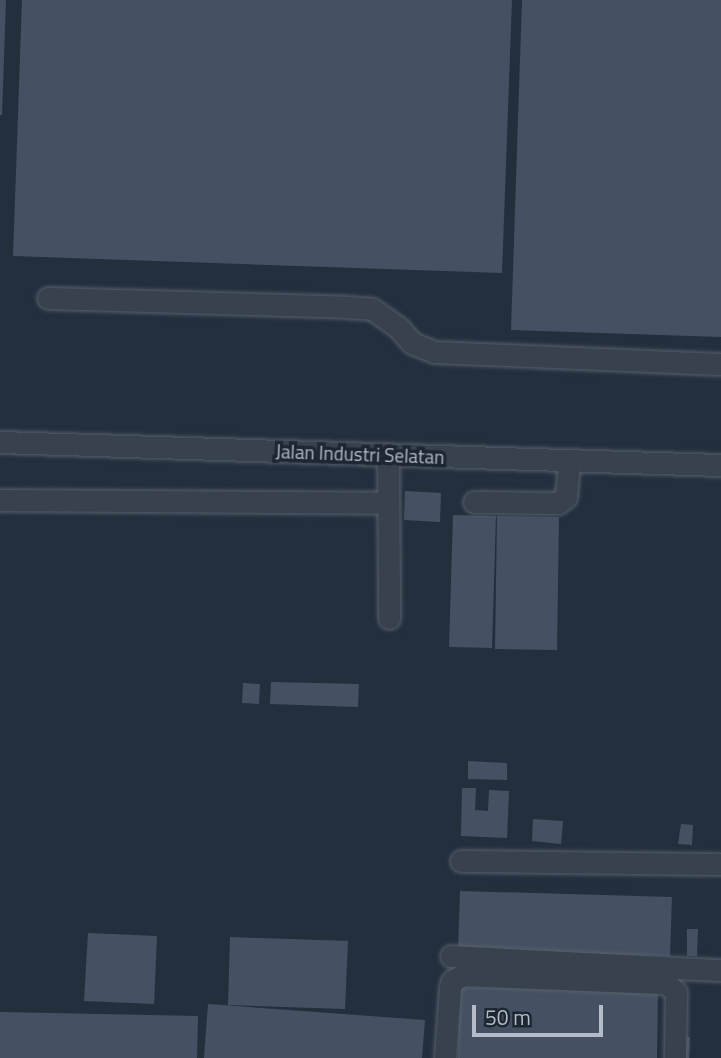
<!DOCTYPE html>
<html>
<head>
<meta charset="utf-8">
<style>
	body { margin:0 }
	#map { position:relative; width:721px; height:1058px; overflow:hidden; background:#242f3e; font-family:"Titillium Web",sans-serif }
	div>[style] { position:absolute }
	.building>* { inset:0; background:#455162 }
	.roads { filter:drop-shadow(0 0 2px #565f6c) drop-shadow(0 0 2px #565f6c) }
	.minor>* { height:21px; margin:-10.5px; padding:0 10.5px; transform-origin:10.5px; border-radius:10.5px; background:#38414e }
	span { translate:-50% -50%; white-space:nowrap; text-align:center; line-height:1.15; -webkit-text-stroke:7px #1d2633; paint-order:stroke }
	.street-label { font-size:19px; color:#b4bcc9 }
	.scale { position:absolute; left:472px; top:1005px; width:131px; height:32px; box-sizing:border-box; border:4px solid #b4bcc9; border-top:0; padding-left:9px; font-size:21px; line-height:24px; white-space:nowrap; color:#b4bcc9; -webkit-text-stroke:5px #1d2633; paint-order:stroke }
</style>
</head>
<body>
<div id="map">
	<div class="building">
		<div style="clip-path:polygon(0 0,6px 0,2px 115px,0 115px)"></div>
		<div style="clip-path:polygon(22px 0,512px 0,502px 273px,13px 256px)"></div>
		<div style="clip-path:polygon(522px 0,721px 0,721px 337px,511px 330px)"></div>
		<div style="clip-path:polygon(405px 491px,441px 493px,440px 522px,404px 520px)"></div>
		<div style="clip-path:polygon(453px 515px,496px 516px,492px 648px,449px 647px)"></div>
		<div style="clip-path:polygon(497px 516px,559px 517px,557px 650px,495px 649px)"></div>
		<div style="clip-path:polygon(271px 682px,359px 684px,358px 707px,270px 704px)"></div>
		<div style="clip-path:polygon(243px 683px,260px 684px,259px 704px,242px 703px)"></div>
		<div style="clip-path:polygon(468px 761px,507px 763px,507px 780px,468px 779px)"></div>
		<div style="clip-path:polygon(462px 788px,476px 788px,475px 810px,488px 811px,489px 790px,509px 791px,507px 838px,461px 836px)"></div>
		<div style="clip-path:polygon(533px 819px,563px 821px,561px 844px,532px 841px)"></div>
		<div style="clip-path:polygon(681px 824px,693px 825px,692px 845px,678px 844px)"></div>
		<div style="clip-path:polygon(460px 891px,672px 897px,670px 956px,458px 950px)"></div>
		<div style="clip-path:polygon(687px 929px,698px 929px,697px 956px,687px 956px)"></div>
		<div style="clip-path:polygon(88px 933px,157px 936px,154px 1004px,84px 1001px)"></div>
		<div style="clip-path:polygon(230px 937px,348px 941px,345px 1009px,228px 1005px)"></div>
		<div style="clip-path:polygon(459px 987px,658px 991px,657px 1058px,458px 1058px)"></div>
		<div style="clip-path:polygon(208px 1004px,425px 1020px,422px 1058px,204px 1058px)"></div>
		<div style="clip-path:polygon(0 1012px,198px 1016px,197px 1058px,0 1058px)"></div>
		<div style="clip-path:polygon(678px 1037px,690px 1037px,689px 1058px,677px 1058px)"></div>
	</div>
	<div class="roads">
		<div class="minor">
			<div style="left:48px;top:298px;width:298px;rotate:1.7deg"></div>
			<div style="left:346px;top:307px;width:26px;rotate:4deg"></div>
			<div style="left:372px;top:309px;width:33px;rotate:35deg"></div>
			<div style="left:399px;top:328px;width:20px;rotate:49deg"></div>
			<div style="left:412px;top:343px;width:24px;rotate:22deg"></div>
			<div style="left:434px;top:352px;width:287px;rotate:2.4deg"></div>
			<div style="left:0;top:442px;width:721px;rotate:1.83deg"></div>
			<div style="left:388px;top:455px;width:163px;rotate:89.6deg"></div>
			<div style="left:0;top:500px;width:388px;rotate:0.4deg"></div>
			<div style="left:474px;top:502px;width:84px;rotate:0.7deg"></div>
			<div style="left:558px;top:503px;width:10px;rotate:-37deg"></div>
			<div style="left:566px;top:497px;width:37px;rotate:-85deg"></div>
			<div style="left:461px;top:861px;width:260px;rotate:0.7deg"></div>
			<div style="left:451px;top:956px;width:270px;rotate:3deg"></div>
			<div style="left:445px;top:1058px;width:70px;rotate:-85.9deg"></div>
			<div style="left:450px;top:988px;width:7px;rotate:-74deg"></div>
			<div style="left:452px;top:981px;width:13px;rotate:-29deg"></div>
			<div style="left:463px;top:975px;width:203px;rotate:2.3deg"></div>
			<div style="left:666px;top:983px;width:13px;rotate:42deg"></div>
			<div style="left:676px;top:992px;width:66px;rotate:90.9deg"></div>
		</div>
	</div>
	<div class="street-label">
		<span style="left:360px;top:454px;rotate:2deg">Jalan Industri Selatan</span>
	</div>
	<div class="scale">50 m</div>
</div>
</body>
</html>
